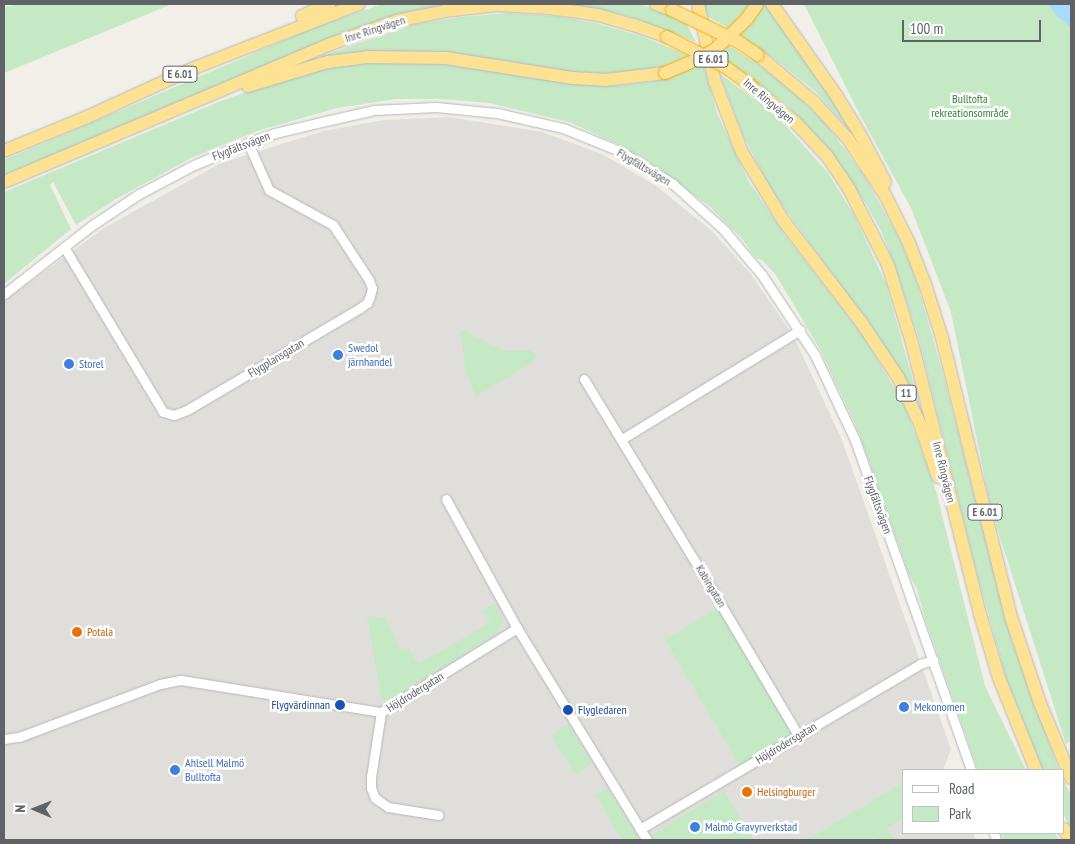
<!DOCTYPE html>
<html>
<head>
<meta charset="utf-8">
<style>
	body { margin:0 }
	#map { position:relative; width:1075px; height:844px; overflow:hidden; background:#f1efe8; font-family:"PT Sans Narrow",sans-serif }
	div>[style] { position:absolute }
	.industrial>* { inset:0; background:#e0deda }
	.green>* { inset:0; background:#c5e8c5 }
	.water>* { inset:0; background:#aadaff }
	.roads { filter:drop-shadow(0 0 1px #b5b8bc) drop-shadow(0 0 1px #b5b8bc) }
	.minor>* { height:9px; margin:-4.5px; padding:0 4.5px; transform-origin:4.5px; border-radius:4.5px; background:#fff }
	.highway>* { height:12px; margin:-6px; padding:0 6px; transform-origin:6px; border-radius:6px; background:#fde293 }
	.bridges { filter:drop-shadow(0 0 1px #f9ab00) drop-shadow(0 0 1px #f9ab00) }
	.highway-bridge>* { height:12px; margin:-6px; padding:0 6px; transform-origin:6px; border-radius:6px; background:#fde293 }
	.dots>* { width:14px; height:14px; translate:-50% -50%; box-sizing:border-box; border:2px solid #fff; border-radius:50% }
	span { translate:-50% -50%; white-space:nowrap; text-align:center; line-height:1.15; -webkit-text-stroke:5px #fff; paint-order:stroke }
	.shield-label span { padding:1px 4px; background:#fff; border:1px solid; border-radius:4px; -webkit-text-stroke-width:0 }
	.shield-label { font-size:11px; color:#5f6368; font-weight:700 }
	.street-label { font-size:12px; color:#5f6368 }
	.park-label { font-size:12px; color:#348238 }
	.shop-label { font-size:12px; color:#366cbe }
	.left { translate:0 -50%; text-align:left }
	.food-label { font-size:12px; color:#c56008 }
	.transit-label { font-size:12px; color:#164399 }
	.right { translate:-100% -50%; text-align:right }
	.frame { position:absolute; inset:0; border:5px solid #5f6368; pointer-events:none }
	.legend { position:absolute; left:902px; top:769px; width:162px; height:65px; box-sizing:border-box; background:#fff; border:1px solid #bfc1c3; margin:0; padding:6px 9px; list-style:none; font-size:15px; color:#5f6368 }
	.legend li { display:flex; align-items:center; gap:10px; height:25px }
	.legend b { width:25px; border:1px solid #bfc1c3 }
	.north { position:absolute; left:10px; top:784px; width:50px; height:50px; -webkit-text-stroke:4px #fff; paint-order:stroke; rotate:271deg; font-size:14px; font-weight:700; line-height:20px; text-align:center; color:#5f6368 }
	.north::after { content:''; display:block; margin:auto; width:18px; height:22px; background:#5f6368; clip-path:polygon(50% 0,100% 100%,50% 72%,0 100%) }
	.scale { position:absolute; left:902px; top:20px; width:139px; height:22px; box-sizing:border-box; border:2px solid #5f6368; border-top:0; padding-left:6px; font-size:15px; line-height:18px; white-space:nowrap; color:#5f6368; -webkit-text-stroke:4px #fff; paint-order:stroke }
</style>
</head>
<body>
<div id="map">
	<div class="industrial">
		<div style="clip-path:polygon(449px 117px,542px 132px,602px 154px,655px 185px,712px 231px,750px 273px,793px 335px,842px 440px,951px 749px,943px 770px,904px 770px,904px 833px,973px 833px,976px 840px,4px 840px,4px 301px,104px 228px,221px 163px,323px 131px,384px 120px)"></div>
	</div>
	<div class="green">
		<div style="clip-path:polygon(21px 4px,172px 4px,4px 73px,4px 7px)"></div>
		<div style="clip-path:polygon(382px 4px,450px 4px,393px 16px,335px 36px,4px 175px,4px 160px,311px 29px)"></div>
		<div style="clip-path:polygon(572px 4px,638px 4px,655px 9px,686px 23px,696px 42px,628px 16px)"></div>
		<div style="clip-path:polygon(704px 4px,751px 4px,729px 28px,707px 16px)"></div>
		<div style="clip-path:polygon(764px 4px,826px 89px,852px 133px,815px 91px,775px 59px,739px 35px)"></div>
		<div style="clip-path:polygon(804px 4px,1071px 4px,1071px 740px,1066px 744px,991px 509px,951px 312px,911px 208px,859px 113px)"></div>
		<div style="clip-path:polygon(509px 13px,555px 16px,595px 23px,641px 36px,689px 56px,661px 68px,627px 74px,582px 74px,423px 51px,373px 52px,322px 59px,321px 56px,416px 24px,462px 17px)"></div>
		<div style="clip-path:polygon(728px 45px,760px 66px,791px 90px,825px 123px,865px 177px,902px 244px,917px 283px,943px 374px,1012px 643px,1059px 770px,1042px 770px,1006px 677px,975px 566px,918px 335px,894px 263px,881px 231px,866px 204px,833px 155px,788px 106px,725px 59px,719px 52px)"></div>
		<div style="clip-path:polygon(427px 60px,586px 84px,615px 86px,652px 82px,703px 64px,717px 113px,748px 180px,784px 234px,864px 337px,905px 406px,936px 491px,985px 686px,1026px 770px,978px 770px,925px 618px,917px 589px,909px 574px,859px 433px,821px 351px,776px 275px,762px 260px,756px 258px,742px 239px,710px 207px,661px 170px,618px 144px,569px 122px,489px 103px,440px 99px,396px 99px,337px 108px,257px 131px,191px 158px,116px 199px,76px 225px,53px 182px,50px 185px,71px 229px,4px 284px,4px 192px,221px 101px,268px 84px,346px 64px)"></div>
		<div style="clip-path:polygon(720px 74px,761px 104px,789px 129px,828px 173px,854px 215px,886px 284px,922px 413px,919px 413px,871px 327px,770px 188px,743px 135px)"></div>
		<div style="clip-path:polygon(460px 329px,504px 351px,529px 350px,537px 354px,533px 362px,476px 396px,466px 373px)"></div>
		<div style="clip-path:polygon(494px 603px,503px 619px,503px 624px,496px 634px,396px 696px,382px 701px,367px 616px,385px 618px,401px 650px,408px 647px,418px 664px,490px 623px,483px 611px)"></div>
		<div style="clip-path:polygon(719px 607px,795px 735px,741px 767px,665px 640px)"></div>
		<div style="clip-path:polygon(568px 724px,592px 764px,575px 774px,551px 735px)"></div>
		<div style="clip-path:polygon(1064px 781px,1071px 796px,1071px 830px,1064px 815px)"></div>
		<div style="clip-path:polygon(904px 782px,904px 817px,887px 828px,894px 840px,878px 840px,875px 836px,868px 840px,807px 840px)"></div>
		<div style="clip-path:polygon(607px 788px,639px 840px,622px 840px,595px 795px)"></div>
		<div style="clip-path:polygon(724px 791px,753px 840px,655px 840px,651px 835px)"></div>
		<div style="clip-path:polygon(1001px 833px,1055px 833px,1059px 840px,1004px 840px)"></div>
	</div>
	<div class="water">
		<div style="clip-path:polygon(1048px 4px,1071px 4px,1071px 27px,1058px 17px)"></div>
	</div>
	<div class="roads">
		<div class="minor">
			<div style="left:64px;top:247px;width:192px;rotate:59deg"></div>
			<div style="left:163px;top:412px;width:11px;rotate:15deg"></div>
			<div style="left:174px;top:415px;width:14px;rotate:-21deg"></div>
			<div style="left:187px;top:410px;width:201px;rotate:-30.5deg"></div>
			<div style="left:360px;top:308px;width:9px;rotate:-36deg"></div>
			<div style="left:367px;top:303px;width:8px;rotate:-67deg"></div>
			<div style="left:370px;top:296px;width:8px;rotate:-76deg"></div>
			<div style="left:372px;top:288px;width:9px;rotate:-111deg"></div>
			<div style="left:369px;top:280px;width:66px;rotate:-123.2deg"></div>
			<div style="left:333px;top:225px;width:73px;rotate:-151.3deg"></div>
			<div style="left:269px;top:190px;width:51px;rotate:-114.1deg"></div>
			<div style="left:4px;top:294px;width:110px;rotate:-38deg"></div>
			<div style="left:91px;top:226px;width:58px;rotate:-33.7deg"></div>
			<div style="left:139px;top:194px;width:62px;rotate:-27.8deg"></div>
			<div style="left:194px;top:165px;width:38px;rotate:-23deg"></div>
			<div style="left:229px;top:150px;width:49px;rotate:-20.3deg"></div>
			<div style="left:275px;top:133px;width:47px;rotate:-13.4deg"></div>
			<div style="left:321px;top:122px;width:54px;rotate:-12.8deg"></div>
			<div style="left:374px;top:110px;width:62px;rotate:-2.8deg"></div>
			<div style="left:436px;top:107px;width:61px;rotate:5.6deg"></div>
			<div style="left:497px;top:113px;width:68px;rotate:12.8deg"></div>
			<div style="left:563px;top:128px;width:64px;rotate:22.1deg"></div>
			<div style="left:622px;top:152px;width:60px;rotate:32.1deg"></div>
			<div style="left:673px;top:184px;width:69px;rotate:42deg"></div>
			<div style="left:724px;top:230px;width:59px;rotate:49.8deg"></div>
			<div style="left:762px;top:275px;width:96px;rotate:56.5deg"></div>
			<div style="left:815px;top:355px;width:94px;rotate:64.8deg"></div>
			<div style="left:855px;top:440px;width:350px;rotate:70.6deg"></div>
			<div style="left:584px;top:379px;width:231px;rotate:58.7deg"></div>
			<div style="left:704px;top:576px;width:185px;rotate:59.4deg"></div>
			<div style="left:622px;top:439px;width:209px;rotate:-31.5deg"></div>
			<div style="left:446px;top:499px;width:147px;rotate:61.2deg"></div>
			<div style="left:517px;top:628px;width:249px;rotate:58.5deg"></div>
			<div style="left:381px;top:712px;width:66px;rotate:98.7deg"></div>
			<div style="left:371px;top:777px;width:11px;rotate:90deg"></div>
			<div style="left:371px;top:788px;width:11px;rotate:68deg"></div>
			<div style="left:375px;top:798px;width:16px;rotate:35deg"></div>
			<div style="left:388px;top:807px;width:51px;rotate:9.1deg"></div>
			<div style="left:4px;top:739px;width:15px;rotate:-8deg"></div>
			<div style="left:19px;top:737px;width:151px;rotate:-20.6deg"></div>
			<div style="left:160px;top:684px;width:21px;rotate:-11deg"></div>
			<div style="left:181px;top:680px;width:203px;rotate:9.1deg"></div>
			<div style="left:381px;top:712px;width:160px;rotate:-31.7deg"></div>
			<div style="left:640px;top:829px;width:325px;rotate:-30.5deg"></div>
			<div style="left:920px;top:664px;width:14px;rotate:-17deg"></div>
			<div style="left:994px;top:833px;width:7px;rotate:74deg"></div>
		</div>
		<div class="highway">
			<div style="left:656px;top:4px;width:17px;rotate:21deg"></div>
			<div style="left:698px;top:4px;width:80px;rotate:77.7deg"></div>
			<div style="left:715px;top:82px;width:75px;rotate:68.9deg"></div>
			<div style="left:742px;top:152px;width:79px;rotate:58.9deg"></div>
			<div style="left:783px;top:220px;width:128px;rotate:52.6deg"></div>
			<div style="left:861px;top:322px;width:66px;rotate:56.1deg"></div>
			<div style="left:898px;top:377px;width:52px;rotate:64.9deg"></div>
			<div style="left:920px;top:424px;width:56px;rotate:71.2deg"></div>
			<div style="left:772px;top:4px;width:111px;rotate:54.9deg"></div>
			<div style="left:836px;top:95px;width:48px;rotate:58.6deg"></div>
			<div style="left:861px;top:136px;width:52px;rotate:62.4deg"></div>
			<div style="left:302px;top:16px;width:30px;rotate:-24deg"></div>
			<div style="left:758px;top:55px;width:73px;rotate:40deg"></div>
			<div style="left:814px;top:102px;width:50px;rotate:47.4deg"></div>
			<div style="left:848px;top:139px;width:67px;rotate:56.5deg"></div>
			<div style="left:885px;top:195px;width:54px;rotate:63.4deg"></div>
			<div style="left:909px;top:243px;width:44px;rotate:68.7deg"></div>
			<div style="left:925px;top:284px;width:57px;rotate:72.5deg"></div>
			<div style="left:942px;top:338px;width:287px;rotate:76.1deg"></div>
			<div style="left:1011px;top:617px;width:91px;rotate:71.4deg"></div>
			<div style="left:1040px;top:703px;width:81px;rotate:67.5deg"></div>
			<div style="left:248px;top:86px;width:84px;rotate:-16.7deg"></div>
			<div style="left:328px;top:62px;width:38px;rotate:-7deg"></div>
			<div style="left:366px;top:57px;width:80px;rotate:0.7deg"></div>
			<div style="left:446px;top:58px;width:128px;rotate:9deg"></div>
			<div style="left:572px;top:78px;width:33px;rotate:3deg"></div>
			<div style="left:605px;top:80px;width:60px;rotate:-6.7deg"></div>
			<div style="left:752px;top:86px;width:57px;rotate:40.1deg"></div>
			<div style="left:796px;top:123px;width:45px;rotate:46.8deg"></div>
			<div style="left:827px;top:156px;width:40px;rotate:56deg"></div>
			<div style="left:849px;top:189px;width:85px;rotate:62.8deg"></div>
			<div style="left:888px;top:265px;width:82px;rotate:72.9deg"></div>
			<div style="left:912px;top:343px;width:279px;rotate:75.9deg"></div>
			<div style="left:980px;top:614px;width:67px;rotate:73.5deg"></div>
			<div style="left:999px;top:678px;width:99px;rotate:68.1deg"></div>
			<div style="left:4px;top:151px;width:90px;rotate:-22.3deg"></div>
			<div style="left:87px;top:117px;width:118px;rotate:-24.6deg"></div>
			<div style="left:194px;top:68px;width:177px;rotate:-21.2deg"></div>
			<div style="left:4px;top:182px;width:352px;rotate:-22.9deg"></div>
			<div style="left:328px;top:45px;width:72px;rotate:-19.4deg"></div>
			<div style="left:396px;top:21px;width:50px;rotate:-11.5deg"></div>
			<div style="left:445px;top:11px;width:52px;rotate:-6.6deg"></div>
			<div style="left:497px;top:5px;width:52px;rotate:3.3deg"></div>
			<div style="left:549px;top:8px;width:49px;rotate:8.1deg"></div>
			<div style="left:598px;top:15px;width:37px;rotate:16deg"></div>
			<div style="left:634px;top:25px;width:35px;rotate:20deg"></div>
			<div style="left:1064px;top:829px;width:13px;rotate:61deg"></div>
		</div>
	</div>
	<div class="bridges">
		<div class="highway-bridge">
			<div style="left:672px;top:10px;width:72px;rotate:25.5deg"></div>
			<div style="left:737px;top:41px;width:25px;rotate:34deg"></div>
			<div style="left:667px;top:37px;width:64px;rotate:27deg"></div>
			<div style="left:724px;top:66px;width:34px;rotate:36deg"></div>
			<div style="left:665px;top:73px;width:36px;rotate:-23deg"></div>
			<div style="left:698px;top:59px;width:18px;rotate:-29deg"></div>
			<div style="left:714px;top:50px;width:44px;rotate:-43.2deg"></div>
			<div style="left:746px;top:20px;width:19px;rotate:-55deg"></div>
		</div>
	</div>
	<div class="dots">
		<div style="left:338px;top:355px;background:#3f7fe0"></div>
		<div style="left:69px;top:364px;background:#3f7fe0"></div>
		<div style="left:77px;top:632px;background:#e8710a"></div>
		<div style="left:340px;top:705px;background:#1a4fb4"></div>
		<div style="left:904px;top:707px;background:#3f7fe0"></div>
		<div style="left:568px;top:710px;background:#1a4fb4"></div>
		<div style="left:175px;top:770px;background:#3f7fe0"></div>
		<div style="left:747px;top:792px;background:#e8710a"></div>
		<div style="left:695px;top:827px;background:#3f7fe0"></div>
	</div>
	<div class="shield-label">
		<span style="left:711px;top:59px">E 6.01</span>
		<span style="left:180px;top:74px">E 6.01</span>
		<span style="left:906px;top:393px">11</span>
		<span style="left:985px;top:512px">E 6.01</span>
	</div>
	<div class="street-label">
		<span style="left:375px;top:29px;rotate:-18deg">Inre Ringvägen</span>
		<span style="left:769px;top:101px;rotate:40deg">Inre Ringvägen</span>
		<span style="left:241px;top:146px;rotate:-21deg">Flygfältsvägen</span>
		<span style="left:644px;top:167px;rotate:31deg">Flygfältsvägen</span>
		<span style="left:276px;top:358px;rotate:-31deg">Flygplansgatan</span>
		<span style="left:944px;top:472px;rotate:76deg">Inre Ringvägen</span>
		<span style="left:878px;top:505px;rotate:70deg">Flygfältsvägen</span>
		<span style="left:711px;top:586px;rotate:59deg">Kabingatan</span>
		<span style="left:415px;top:692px;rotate:-32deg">Höjdrodergatan</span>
		<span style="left:786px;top:743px;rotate:-31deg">Höjdrodersgatan</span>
	</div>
	<div class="park-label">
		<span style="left:970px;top:106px">Bulltofta<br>rekreationsområde</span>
	</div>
	<div class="shop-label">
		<span class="left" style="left:348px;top:355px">Swedol<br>järnhandel</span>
		<span class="left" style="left:79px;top:364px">Storel</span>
		<span class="left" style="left:914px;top:707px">Mekonomen</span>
		<span class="left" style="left:185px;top:770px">Ahlsell Malmö<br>Bulltofta</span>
		<span class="left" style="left:705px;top:827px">Malmö Gravyrverkstad</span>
	</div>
	<div class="food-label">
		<span class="left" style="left:87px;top:632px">Potala</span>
		<span class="left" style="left:757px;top:792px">Helsingburger</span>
	</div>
	<div class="transit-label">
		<span class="right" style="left:330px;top:705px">Flygvärdinnan</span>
		<span class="left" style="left:578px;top:710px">Flygledaren</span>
	</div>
	<div class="frame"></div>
	<ul class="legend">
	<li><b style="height:6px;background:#fff"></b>Road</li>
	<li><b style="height:14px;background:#c5e8c5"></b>Park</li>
	</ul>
	<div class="north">N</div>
	<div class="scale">100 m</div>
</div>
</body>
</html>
